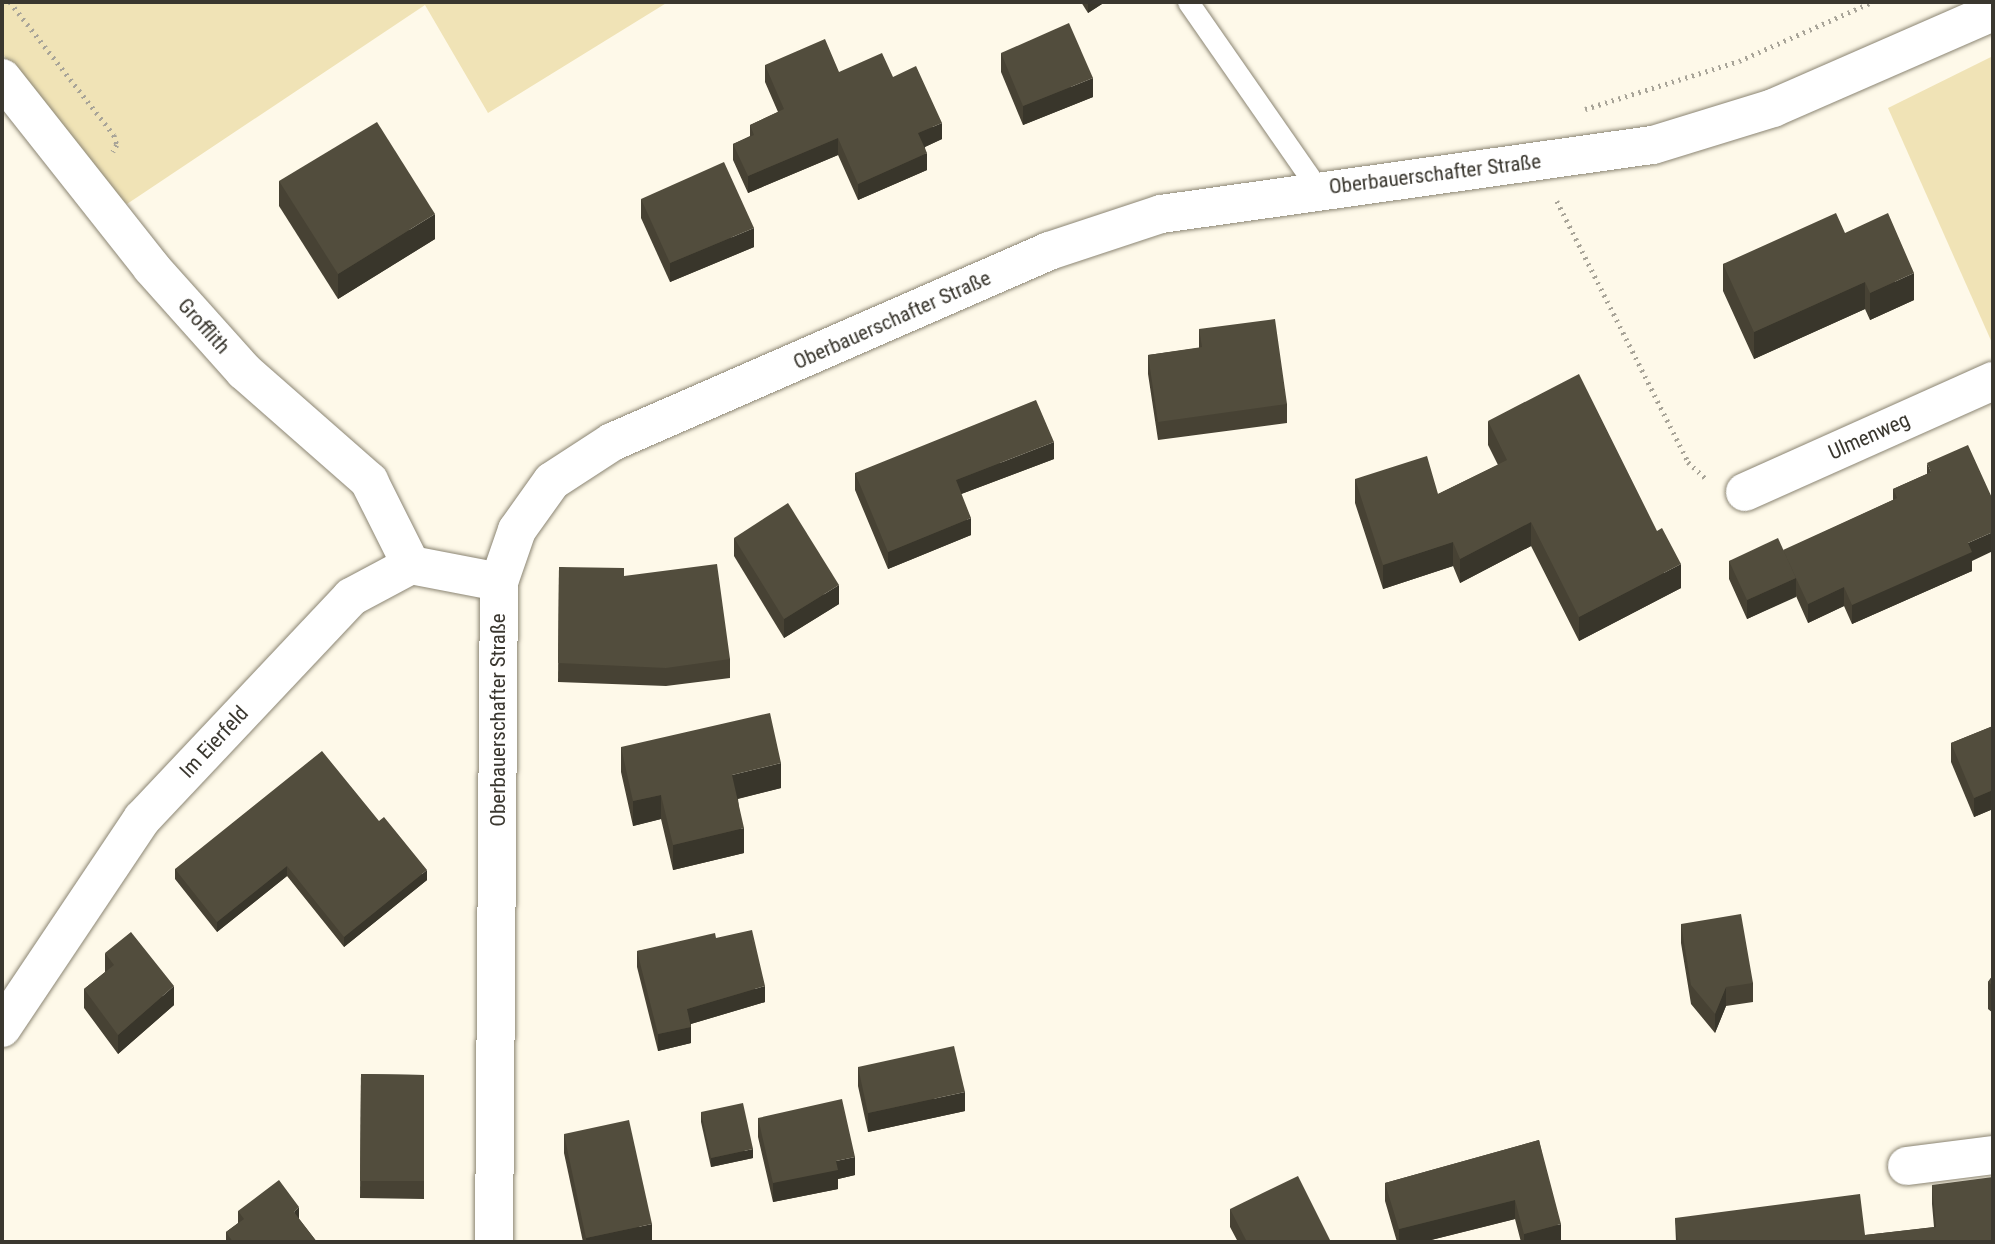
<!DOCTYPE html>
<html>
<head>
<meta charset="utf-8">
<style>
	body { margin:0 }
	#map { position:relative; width:1995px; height:1244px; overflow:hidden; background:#fef9e9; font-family:"Roboto Condensed",sans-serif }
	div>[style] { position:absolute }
	.green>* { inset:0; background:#f0e3b6 }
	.path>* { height:4.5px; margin-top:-2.25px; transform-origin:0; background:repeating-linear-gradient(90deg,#a8a498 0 2px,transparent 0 7px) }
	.roads { filter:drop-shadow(0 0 2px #8b8573) drop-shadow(0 0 2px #8b8573) }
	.service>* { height:21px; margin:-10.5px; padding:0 10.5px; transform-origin:10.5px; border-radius:10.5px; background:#fff }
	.minor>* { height:38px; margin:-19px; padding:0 19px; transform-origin:19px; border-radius:19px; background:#fff }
	.secondary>* { height:38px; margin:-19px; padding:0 19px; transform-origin:19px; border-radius:19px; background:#fff }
	.wall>* { inset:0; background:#474234 }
	.shaded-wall>* { inset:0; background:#39362b }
	.building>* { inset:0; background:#524d3d }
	span { translate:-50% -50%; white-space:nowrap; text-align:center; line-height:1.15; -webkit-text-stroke:7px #fff; paint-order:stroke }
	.street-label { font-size:21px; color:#3a372f }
	.frame { position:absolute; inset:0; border:4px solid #3a372f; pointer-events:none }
</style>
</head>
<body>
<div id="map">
	<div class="green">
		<div style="clip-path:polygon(2px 2px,668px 2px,488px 113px,425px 5px,127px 204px,100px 182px,2px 53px)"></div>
		<div style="clip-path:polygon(1993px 56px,1993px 345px,1888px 108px)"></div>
	</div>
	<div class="path">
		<div style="left:10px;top:2px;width:169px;rotate:52deg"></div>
		<div style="left:114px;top:135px;width:10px;rotate:73deg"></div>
		<div style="left:117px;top:145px;width:8px;rotate:120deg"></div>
		<div style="left:1585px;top:109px;width:161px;rotate:-17.3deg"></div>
		<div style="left:1739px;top:61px;width:145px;rotate:-23.9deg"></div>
		<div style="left:1557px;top:201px;width:292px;rotate:63.3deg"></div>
		<div style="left:1688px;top:462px;width:25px;rotate:43deg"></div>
	</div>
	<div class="roads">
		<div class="service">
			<div style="left:1188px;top:2px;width:228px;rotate:55.2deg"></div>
		</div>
		<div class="minor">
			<div style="left:2px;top:78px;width:241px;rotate:51.7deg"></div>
			<div style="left:151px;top:267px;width:140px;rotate:48.2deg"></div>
			<div style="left:244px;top:371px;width:167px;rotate:41.3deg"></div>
			<div style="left:369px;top:481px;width:94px;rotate:63.4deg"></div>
			<div style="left:1745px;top:492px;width:272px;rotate:-24.1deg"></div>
			<div style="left:2px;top:1028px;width:252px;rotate:-56.2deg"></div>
			<div style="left:142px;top:819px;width:305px;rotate:-46.7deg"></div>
			<div style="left:351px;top:597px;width:68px;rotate:-28.1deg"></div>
			<div style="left:411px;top:565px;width:90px;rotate:10.9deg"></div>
			<div style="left:1907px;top:1166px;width:87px;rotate:-7.3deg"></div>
		</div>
		<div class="secondary">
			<div style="left:494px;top:1242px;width:660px;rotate:-89.57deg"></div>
			<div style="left:499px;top:582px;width:55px;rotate:-70.9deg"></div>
			<div style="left:517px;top:530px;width:60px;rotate:-54.5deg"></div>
			<div style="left:552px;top:481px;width:72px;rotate:-33deg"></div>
			<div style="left:612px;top:442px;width:477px;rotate:-23.6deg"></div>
			<div style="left:1049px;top:251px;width:118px;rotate:-18.3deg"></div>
			<div style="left:1161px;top:214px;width:497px;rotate:-8deg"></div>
			<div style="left:1653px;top:145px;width:126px;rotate:-17.1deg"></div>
			<div style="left:1773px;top:108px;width:240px;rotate:-23.6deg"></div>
		</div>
	</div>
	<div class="wall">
		<div style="clip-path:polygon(1081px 2px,1105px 2px,1088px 13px)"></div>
		<div style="clip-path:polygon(1001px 53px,1093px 97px,1023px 125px,1001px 72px)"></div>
		<div style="clip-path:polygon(765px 65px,893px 77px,942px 139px,925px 147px,927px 170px,858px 200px,838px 155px,748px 193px,733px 160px,733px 144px,750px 136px,750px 125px,778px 112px,765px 82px)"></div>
		<div style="clip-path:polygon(279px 181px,435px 239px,338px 299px,279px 206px)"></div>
		<div style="clip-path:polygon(641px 199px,754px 247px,670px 282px,641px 218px)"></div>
		<div style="clip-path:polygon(1845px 233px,1914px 300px,1870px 320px,1865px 309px,1754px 359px,1723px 291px,1723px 264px)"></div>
		<div style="clip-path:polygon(1199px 329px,1287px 404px,1287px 423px,1158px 440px,1148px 374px,1148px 355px,1199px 348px)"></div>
		<div style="clip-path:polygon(1488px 421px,1681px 588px,1579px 641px,1531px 546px,1460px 583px,1453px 566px,1383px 589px,1355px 503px,1355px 479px,1438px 494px,1498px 465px,1488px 445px)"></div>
		<div style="clip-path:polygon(1054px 459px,961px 494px,971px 535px,888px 569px,855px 490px,855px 473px)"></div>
		<div style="clip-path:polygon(1927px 463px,1972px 561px,1972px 571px,1852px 624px,1844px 606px,1808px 623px,1796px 596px,1747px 619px,1729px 579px,1729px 561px,1783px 551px,1893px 500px,1893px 489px,1927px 474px)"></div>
		<div style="clip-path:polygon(734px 538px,839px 604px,784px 638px,734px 556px)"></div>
		<div style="clip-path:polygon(559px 567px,624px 576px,730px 659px,730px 678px,666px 686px,558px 682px)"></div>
		<div style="clip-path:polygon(1993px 726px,1993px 809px,1974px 817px,1951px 762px,1951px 743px)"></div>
		<div style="clip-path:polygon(621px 747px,781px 788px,738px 799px,744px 853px,673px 870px,661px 819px,633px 826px,621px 772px)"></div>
		<div style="clip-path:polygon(379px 821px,427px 880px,344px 947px,287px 876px,217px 932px,175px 879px,175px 869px)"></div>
		<div style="clip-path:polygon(1681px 924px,1753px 983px,1753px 1002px,1726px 1006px,1715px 1033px,1691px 1004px,1681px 943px)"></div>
		<div style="clip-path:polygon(1991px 924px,1993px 924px,1993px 965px,1991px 951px)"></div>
		<div style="clip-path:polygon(716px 938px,765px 1002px,691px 1024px,691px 1043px,658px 1051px,637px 967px,637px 951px)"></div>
		<div style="clip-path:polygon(105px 953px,174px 1005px,118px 1054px,84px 1008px,84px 989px,105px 972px)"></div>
		<div style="clip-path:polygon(1993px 975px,1993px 1013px,1988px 1009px,1988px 982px)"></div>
		<div style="clip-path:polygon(858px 1067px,965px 1111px,868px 1132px,858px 1086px)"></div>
		<div style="clip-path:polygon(361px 1074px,424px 1075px,424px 1199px,360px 1198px)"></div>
		<div style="clip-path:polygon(701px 1112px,753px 1158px,711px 1167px,701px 1122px)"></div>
		<div style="clip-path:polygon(758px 1118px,855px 1175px,838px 1179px,838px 1189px,773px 1202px,758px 1137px)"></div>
		<div style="clip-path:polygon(564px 1134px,652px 1242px,583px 1242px,564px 1153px)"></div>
		<div style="clip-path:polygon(1539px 1140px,1561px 1242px,1521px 1242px,1515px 1219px,1423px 1242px,1397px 1242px,1385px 1201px,1385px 1183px)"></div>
		<div style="clip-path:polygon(1932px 1185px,1993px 1242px,1676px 1242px,1675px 1218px,1865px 1235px,1934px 1227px,1932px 1204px)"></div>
		<div style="clip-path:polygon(1230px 1209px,1331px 1242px,1238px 1242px,1230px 1227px)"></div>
		<div style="clip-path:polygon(238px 1211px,299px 1219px,317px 1242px,226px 1242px,226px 1232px,238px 1223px)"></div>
	</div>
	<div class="shaded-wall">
		<div style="clip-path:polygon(1090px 2px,1105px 2px,1088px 13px,1088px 3px)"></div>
		<div style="clip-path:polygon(1093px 78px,1093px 97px,1023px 125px,1023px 106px)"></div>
		<div style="clip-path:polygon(942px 123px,942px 139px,918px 150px,918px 133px)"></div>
		<div style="clip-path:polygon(838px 138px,838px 155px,748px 193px,748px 176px)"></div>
		<div style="clip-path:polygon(927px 153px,927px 170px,858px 200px,858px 184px)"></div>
		<div style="clip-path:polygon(435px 214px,435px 239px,338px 299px,338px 274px)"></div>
		<div style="clip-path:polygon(754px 228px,754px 247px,670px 282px,670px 263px)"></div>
		<div style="clip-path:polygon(1914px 273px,1914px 300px,1870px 320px,1870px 293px)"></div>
		<div style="clip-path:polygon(1865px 282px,1865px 309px,1754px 359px,1754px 332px)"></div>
		<div style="clip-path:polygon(1054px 442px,1054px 459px,956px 496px,956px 480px)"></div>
		<div style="clip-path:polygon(971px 518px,971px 535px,888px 569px,888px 552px)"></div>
		<div style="clip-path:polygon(1531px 522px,1531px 546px,1460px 583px,1460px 559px)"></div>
		<div style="clip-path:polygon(1993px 532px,1993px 551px,1972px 561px,1972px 571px,1852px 624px,1852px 605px,1968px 543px)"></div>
		<div style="clip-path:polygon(1453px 542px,1453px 566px,1383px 589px,1383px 565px)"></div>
		<div style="clip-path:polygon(1681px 564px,1681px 588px,1579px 641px,1579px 617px)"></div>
		<div style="clip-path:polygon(1796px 578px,1796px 597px,1747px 619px,1747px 600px)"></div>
		<div style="clip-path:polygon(839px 585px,839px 604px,784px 638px,784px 619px)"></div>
		<div style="clip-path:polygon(1844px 587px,1844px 606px,1808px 623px,1808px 604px)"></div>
		<div style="clip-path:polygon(781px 763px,781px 788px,732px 800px,732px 775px)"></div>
		<div style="clip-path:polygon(1993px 790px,1993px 809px,1974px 817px,1974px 798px)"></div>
		<div style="clip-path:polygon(661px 795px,661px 819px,633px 826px,633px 801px)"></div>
		<div style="clip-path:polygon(744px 828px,744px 853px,673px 870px,673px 845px)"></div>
		<div style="clip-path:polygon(287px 866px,287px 876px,217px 932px,217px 922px)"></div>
		<div style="clip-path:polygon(427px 870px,427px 880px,344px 947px,344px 937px)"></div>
		<div style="clip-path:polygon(174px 986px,174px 1005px,118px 1054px,118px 1035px)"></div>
		<div style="clip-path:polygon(765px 986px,765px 1002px,687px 1025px,687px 1009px)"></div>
		<div style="clip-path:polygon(1726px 987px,1726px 1006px,1715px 1033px,1715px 1014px)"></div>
		<div style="clip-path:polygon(691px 1027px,691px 1043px,658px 1051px,658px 1034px)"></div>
		<div style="clip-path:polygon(965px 1092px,965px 1111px,868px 1132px,868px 1113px)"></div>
		<div style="clip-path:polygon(753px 1149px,753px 1158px,711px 1167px,711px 1158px)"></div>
		<div style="clip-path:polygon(855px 1157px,855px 1175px,838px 1179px,838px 1189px,773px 1202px,773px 1183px,836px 1161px)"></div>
		<div style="clip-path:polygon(1515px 1200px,1515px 1219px,1423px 1242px,1399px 1242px,1399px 1229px)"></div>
		<div style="clip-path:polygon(299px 1207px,299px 1226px,294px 1212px)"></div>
		<div style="clip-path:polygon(652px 1224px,652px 1242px,586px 1242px,586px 1238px)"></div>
		<div style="clip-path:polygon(1561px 1224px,1561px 1242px,1524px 1242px,1524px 1234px)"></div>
	</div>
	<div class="building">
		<div style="clip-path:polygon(1069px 23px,1093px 78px,1023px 106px,1001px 53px)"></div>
		<div style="clip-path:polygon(825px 39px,839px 72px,882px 53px,893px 77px,916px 66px,942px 123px,918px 133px,927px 153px,858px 184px,838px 138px,748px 176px,733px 144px,754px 135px,750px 125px,784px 109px,765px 65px)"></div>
		<div style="clip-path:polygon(377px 122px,435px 214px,338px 274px,279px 181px)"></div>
		<div style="clip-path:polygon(724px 162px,754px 228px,670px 263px,641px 199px)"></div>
		<div style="clip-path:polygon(1836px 213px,1845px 233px,1888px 213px,1914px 273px,1870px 293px,1865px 282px,1754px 332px,1723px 264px)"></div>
		<div style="clip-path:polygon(1275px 319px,1287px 404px,1158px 422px,1148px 355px,1202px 347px,1199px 329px)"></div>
		<div style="clip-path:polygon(1579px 374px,1657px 531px,1662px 528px,1681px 564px,1579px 617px,1531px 522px,1460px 559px,1453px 542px,1383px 565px,1355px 479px,1427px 456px,1438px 494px,1507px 460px,1488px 421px)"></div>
		<div style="clip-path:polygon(1036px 400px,1054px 442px,956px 480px,971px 518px,888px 552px,855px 473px)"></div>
		<div style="clip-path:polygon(1968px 445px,1993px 500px,1993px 532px,1968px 543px,1972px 552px,1852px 605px,1844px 587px,1808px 604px,1783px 550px,1897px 498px,1893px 489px,1931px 472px,1927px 463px)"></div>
		<div style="clip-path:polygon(788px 503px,839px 585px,784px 619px,734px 538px)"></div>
		<div style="clip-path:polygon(1778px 538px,1796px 578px,1747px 600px,1729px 561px)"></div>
		<div style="clip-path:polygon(717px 564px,730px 659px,666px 668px,558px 663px,559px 567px,624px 568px,624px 576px)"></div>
		<div style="clip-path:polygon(770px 713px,781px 763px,732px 775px,744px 828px,673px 845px,661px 795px,633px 801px,621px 747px)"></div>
		<div style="clip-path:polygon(1993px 726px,1993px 790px,1974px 798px,1951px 743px)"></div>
		<div style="clip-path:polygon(322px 751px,379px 821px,384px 817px,427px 870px,344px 937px,287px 866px,217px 922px,175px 869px)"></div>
		<div style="clip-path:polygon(1741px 914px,1753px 983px,1726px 987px,1715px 1014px,1691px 985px,1681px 924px)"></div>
		<div style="clip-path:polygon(1991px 924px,1993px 924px,1993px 938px)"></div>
		<div style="clip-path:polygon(752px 930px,765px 986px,687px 1009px,691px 1027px,658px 1034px,637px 951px,715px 933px,716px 938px)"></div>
		<div style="clip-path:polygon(131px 932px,174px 986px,118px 1035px,84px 989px,114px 965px,105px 953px)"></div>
		<div style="clip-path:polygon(1993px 975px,1993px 986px,1988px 982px)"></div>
		<div style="clip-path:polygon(954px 1046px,965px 1092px,868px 1113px,858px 1067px)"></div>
		<div style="clip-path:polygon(361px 1074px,424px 1075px,424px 1181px,360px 1181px)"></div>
		<div style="clip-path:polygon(842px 1099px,855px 1157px,836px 1161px,838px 1170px,773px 1183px,758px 1118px)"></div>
		<div style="clip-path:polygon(743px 1103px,753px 1149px,711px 1158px,701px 1112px)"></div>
		<div style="clip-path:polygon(629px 1120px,652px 1224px,586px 1238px,564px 1134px)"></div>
		<div style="clip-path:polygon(1539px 1140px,1561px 1224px,1524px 1234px,1515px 1200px,1399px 1229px,1385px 1183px)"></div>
		<div style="clip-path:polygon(1298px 1176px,1331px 1242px,1247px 1242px,1230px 1209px)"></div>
		<div style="clip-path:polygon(1993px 1177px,1993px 1242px,1678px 1242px,1675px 1218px,1860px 1194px,1865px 1235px,1936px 1227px,1932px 1185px)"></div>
		<div style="clip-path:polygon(279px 1180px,299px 1207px,294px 1212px,317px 1242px,233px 1242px,226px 1232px,244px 1219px,238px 1211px)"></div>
	</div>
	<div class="street-label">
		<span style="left:1435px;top:174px;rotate:-7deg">Oberbauerschafter Straße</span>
		<span style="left:892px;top:320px;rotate:-24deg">Oberbauerschafter Straße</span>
		<span style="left:204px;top:326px;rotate:48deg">Grofflith</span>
		<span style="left:1869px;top:436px;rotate:-24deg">Ulmenweg</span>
		<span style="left:498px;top:720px;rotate:-90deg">Oberbauerschafter Straße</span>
		<span style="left:214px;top:742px;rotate:-47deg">Im Eierfeld</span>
	</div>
	<div class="frame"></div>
</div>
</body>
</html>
